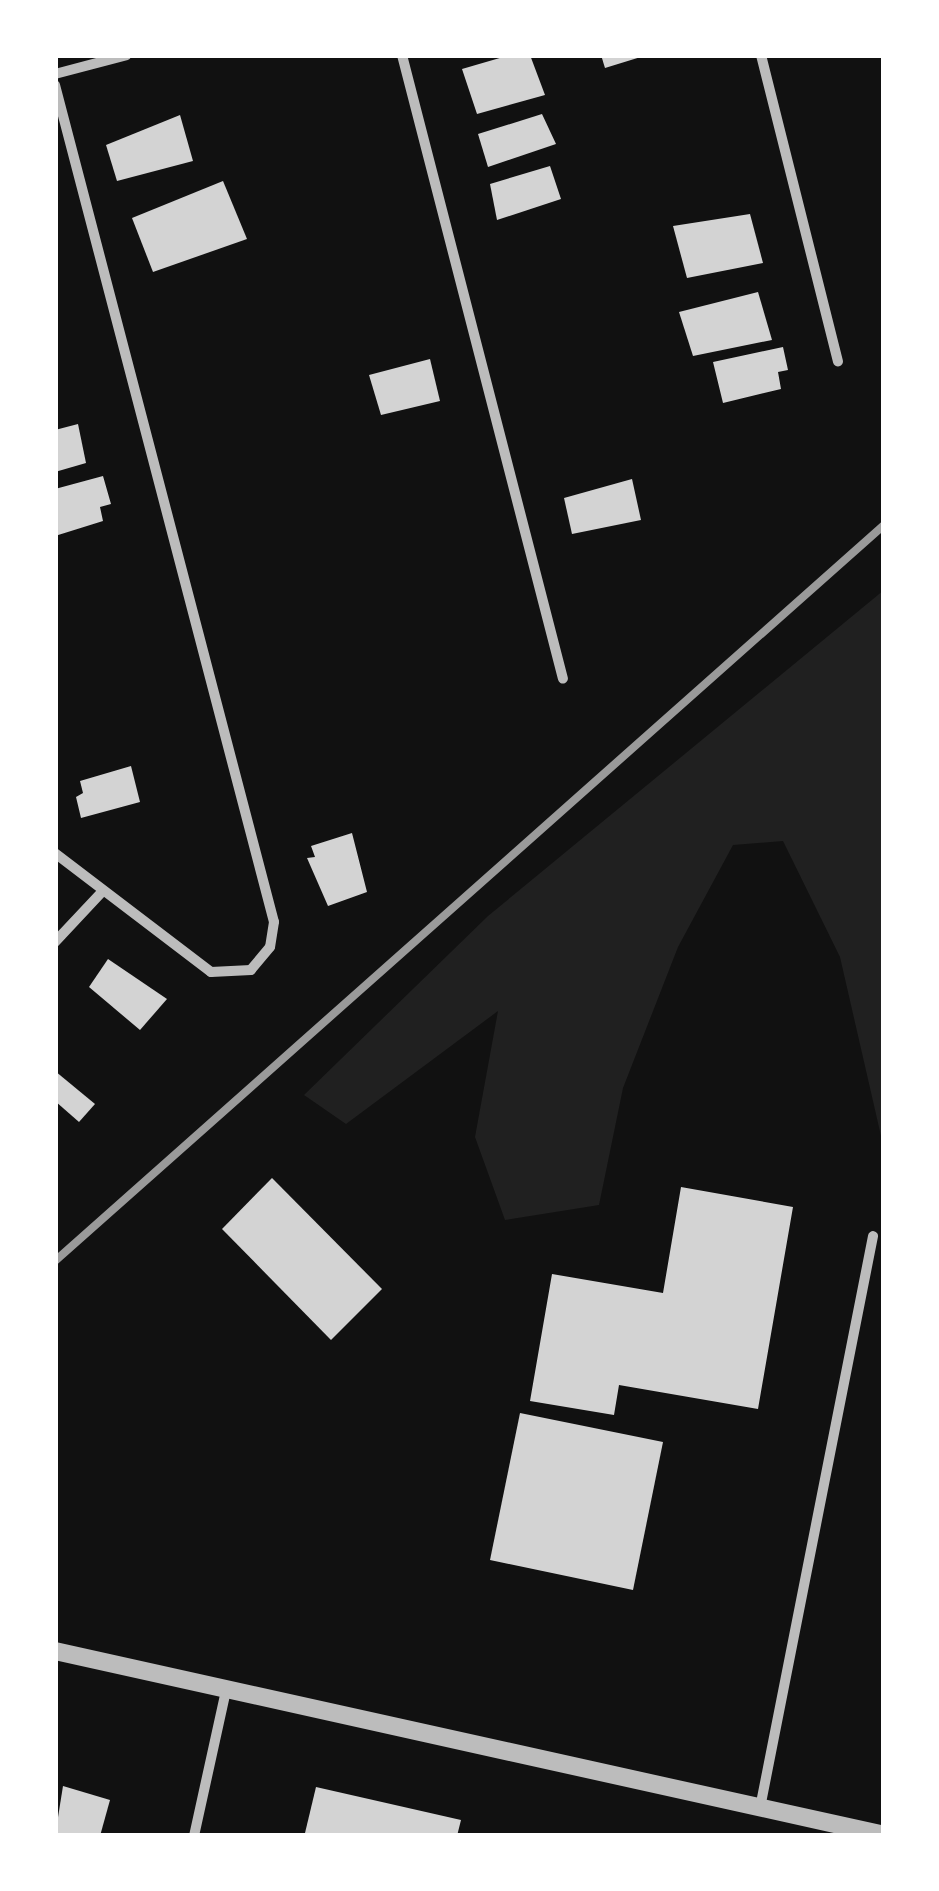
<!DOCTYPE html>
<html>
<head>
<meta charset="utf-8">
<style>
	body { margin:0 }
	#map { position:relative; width:939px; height:1891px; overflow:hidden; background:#111; font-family:Roboto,sans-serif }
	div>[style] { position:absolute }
	.green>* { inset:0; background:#202020 }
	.building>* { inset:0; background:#d3d3d3 }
	.minor>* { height:10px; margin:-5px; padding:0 5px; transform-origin:5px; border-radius:5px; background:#bcbcbc }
	.tertiary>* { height:18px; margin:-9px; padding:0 9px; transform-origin:9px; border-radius:9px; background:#bcbcbc }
	.rail>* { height:8px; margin:-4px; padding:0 4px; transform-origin:4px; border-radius:4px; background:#9a9a9a }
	span { translate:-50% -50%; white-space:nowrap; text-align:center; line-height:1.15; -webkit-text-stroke:8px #fff; paint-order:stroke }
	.frame { position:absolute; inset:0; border:58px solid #fff; pointer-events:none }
</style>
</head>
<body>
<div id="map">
	<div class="green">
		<div style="clip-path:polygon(884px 590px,884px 1149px,840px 957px,783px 841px,733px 845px,678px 947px,623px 1088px,599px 1205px,505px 1220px,475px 1137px,498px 1011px,346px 1124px,304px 1095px,488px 916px)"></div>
	</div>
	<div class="building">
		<div style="clip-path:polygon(510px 55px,530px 55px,545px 95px,477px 114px,462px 69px)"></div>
		<div style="clip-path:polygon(601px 55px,644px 55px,644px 56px,605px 68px)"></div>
		<div style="clip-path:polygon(542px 114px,556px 144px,488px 167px,478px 134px)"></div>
		<div style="clip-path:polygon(180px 115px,193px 161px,117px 181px,106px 145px)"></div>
		<div style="clip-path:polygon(550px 166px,561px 199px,497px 220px,490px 184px)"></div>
		<div style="clip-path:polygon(223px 181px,247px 239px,153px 272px,132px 218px)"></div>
		<div style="clip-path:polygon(750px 214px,763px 263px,687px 278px,673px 226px)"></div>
		<div style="clip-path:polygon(758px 292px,772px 340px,693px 356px,679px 312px)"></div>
		<div style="clip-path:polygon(783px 347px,788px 370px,778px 372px,781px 389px,723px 403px,713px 362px)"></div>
		<div style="clip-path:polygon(430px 359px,440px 401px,381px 415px,369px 375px)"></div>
		<div style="clip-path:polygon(78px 424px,86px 463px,55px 472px,55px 430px)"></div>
		<div style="clip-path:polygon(103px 476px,111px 504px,100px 507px,103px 521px,55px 536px,55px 489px)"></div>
		<div style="clip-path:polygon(632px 479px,641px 520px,572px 534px,564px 498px)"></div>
		<div style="clip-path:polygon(131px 766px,140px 802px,81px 818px,76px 797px,83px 793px,80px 781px)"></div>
		<div style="clip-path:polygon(352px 833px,367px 892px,328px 906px,307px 858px,315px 857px,311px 846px)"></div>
		<div style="clip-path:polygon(108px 959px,167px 999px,140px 1030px,89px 987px)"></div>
		<div style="clip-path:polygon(55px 1071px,95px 1104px,79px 1122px,55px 1101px)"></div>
		<div style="clip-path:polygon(272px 1178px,382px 1289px,331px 1340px,222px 1229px)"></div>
		<div style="clip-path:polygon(681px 1187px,793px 1207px,758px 1409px,619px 1385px,614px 1415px,530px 1401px,552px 1274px,663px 1293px)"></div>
		<div style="clip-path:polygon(520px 1413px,663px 1442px,633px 1590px,490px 1560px)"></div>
		<div style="clip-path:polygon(63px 1786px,110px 1800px,100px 1836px,55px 1836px)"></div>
		<div style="clip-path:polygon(316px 1787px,461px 1820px,457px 1836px,305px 1833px)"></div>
	</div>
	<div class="minor">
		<div style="left:402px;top:55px;width:644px;rotate:75.53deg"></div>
		<div style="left:761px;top:55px;width:316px;rotate:75.9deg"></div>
		<div style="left:55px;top:74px;width:74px;rotate:-14.8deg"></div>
		<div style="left:55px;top:85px;width:865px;rotate:75.34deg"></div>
		<div style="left:274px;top:922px;width:25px;rotate:99deg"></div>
		<div style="left:270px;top:947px;width:30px;rotate:130deg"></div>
		<div style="left:251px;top:970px;width:40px;rotate:177.1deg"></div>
		<div style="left:211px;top:972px;width:196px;rotate:-142.7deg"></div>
		<div style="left:55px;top:942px;width:69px;rotate:-46.8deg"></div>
		<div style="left:760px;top:1808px;width:583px;rotate:-78.82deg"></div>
		<div style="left:194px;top:1836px;width:149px;rotate:-77.6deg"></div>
	</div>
	<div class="tertiary">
		<div style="left:55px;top:1651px;width:849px;rotate:12.51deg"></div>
	</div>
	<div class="rail">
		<div style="left:55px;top:1261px;width:1109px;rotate:-41.6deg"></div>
	</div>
	<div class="frame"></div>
</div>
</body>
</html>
